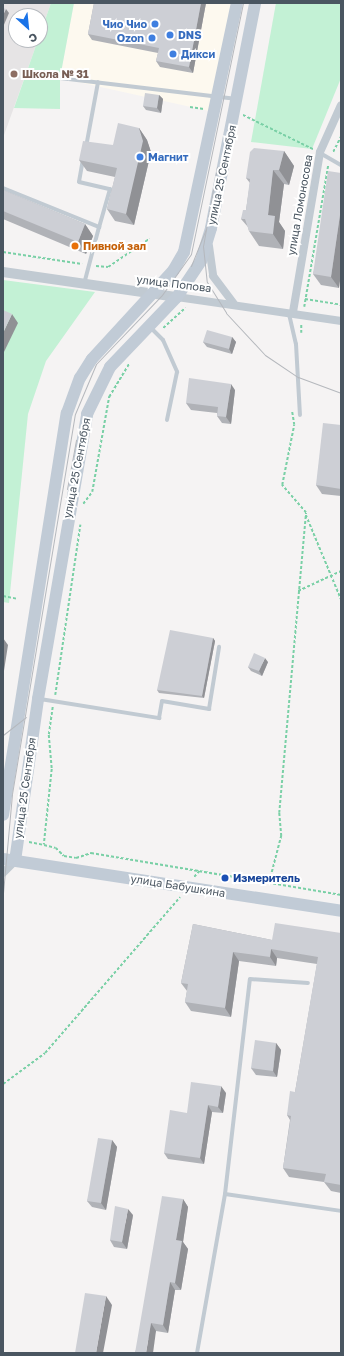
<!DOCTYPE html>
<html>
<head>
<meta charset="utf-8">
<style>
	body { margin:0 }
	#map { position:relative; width:344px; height:1356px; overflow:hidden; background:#f5f3f3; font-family:"Golos Text",sans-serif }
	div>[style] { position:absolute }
	.commercial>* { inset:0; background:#fdf9ef }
	.education>* { inset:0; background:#e6e4e5 }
	.green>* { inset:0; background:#c3f1d5 }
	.path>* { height:1.5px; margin-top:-0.75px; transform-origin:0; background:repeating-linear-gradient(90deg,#7ad0a6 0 3px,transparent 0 5px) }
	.service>* { height:4px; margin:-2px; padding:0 2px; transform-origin:2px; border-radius:2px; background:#c1cad2 }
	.minor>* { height:8px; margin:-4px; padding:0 4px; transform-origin:4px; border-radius:4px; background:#c1cad2 }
	.tertiary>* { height:10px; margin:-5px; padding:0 5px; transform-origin:5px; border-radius:5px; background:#c1cad2 }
	.secondary>* { height:12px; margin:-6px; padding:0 6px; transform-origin:6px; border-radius:6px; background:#c1cbd6 }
	.tram>* { height:1px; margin:-0.5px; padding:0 0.5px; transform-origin:0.5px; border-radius:0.5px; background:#b5b8bd }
	.wall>* { inset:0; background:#b0b2b7 }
	.shaded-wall>* { inset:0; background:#909195 }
	.building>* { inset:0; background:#cdcfd5 }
	.dots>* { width:11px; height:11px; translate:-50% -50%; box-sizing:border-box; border:2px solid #fff; border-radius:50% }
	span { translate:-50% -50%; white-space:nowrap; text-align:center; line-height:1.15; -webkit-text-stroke:4px #fff; paint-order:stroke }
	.shop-label { font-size:11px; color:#366cbe; font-weight:700 }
	.right { translate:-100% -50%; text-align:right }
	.left { translate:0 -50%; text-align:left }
	.education-label { font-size:11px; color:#785e54; font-weight:700 }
	.street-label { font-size:11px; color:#4a5661 }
	.food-label { font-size:11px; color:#c56008; font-weight:700 }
	.transit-label { font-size:11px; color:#164399; font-weight:700 }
	.frame { position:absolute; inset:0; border:4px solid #4a5661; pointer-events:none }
	.north { position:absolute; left:8px; top:8px; width:40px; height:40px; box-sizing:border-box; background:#fff; border:1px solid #b7bbc0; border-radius:50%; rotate:153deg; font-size:11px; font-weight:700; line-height:16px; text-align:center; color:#4a5661 }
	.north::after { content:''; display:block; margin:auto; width:14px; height:18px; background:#1a73e8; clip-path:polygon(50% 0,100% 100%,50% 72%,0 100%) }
</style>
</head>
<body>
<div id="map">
	<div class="commercial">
		<div style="clip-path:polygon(74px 3px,231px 3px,209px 111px,60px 78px)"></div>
	</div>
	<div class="education">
		<div style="clip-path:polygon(3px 3px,51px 3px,40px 34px,40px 16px,16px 16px,16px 40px,38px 40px,3px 138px)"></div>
	</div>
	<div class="green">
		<div style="clip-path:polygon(51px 3px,74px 3px,60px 78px,60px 109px,14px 108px)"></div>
		<div style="clip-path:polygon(276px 3px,341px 3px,341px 78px,312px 149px,251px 142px)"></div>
		<div style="clip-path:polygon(3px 280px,95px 292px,46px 361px,28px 414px,9px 603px,3px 602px)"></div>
	</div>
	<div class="path">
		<div style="left:190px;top:107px;width:14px;rotate:8deg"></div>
		<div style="left:243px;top:115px;width:78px;rotate:25.9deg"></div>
		<div style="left:333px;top:152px;width:18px;rotate:-63deg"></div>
		<div style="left:3px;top:252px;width:80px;rotate:8.6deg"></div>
		<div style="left:96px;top:266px;width:12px;rotate:5deg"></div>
		<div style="left:108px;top:267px;width:50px;rotate:-34.3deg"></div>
		<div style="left:305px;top:299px;width:36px;rotate:9deg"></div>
		<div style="left:304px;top:307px;width:144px;rotate:-80.4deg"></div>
		<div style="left:163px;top:328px;width:30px;rotate:-42deg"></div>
		<div style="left:301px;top:333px;width:9px;rotate:-90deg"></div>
		<div style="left:83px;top:504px;width:15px;rotate:-53deg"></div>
		<div style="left:92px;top:492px;width:97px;rotate:-79.9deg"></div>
		<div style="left:109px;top:397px;width:39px;rotate:-59deg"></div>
		<div style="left:306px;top:515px;width:91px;rotate:67.4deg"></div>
		<div style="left:298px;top:591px;width:47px;rotate:-24.9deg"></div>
		<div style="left:3px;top:596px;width:15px;rotate:11deg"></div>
		<div style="left:55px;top:695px;width:172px;rotate:-81.6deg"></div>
		<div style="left:53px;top:707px;width:28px;rotate:98deg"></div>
		<div style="left:49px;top:735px;width:34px;rotate:85deg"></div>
		<div style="left:52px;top:769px;width:76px;rotate:96deg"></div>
		<div style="left:44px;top:845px;width:12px;rotate:14deg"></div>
		<div style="left:56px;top:848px;width:11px;rotate:45deg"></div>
		<div style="left:64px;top:856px;width:12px;rotate:9deg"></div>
		<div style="left:76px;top:858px;width:16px;rotate:-18deg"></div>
		<div style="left:91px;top:853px;width:254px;rotate:9.5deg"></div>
		<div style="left:29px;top:842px;width:15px;rotate:11deg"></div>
		<div style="left:194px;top:877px;width:9px;rotate:-49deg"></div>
		<div style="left:269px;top:882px;width:48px;rotate:-75.4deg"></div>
		<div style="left:281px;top:836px;width:23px;rotate:-95deg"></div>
		<div style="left:279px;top:813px;width:301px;rotate:-84.9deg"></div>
		<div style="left:306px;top:513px;width:37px;rotate:-131deg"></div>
		<div style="left:282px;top:485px;width:61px;rotate:-78.7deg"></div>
		<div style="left:294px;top:425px;width:13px;rotate:-99deg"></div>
		<div style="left:3px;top:1084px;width:52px;rotate:-36.4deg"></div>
		<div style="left:45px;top:1053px;width:206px;rotate:-49.1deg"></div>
	</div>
	<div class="service">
		<div style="left:60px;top:78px;width:176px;rotate:6.8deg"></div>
		<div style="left:86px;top:147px;width:66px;rotate:-79.5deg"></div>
		<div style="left:320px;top:153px;width:24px;rotate:30deg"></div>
		<div style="left:83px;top:159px;width:23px;rotate:100deg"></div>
		<div style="left:79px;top:182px;width:32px;rotate:13deg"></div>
		<div style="left:110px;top:189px;width:40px;rotate:106deg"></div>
		<div style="left:3px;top:188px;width:104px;rotate:22.1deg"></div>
		<div style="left:99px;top:227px;width:59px;rotate:104.7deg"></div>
		<div style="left:289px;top:314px;width:31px;rotate:77deg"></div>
		<div style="left:296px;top:344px;width:71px;rotate:86.8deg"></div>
		<div style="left:151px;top:328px;width:17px;rotate:45deg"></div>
		<div style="left:163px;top:340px;width:35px;rotate:66deg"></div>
		<div style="left:177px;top:372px;width:49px;rotate:101.8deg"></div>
		<div style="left:40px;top:699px;width:121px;rotate:9.1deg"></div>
		<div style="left:159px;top:718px;width:17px;rotate:-80deg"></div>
		<div style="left:162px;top:701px;width:48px;rotate:9.7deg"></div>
		<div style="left:209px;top:709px;width:63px;rotate:-80.8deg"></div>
		<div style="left:225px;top:1194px;width:117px;rotate:8.3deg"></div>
		<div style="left:197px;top:1353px;width:161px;rotate:-80deg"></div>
		<div style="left:225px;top:1194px;width:216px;rotate:-83.4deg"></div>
		<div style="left:250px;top:979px;width:58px;rotate:3.9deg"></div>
	</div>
	<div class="minor">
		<div style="left:209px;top:246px;width:30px;rotate:82deg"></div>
		<div style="left:213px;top:276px;width:34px;rotate:53deg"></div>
		<div style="left:177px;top:297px;width:166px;rotate:8.3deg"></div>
		<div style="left:293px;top:312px;width:162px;rotate:-80.4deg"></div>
		<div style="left:320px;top:152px;width:51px;rotate:-65.9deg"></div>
		<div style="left:3px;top:873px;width:17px;rotate:-45deg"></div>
	</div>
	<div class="tertiary">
		<div style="left:3px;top:272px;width:176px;rotate:8.2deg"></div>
	</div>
	<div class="secondary">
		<div style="left:3px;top:815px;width:407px;rotate:-81deg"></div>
		<div style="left:67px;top:413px;width:37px;rotate:-70deg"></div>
		<div style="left:80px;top:378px;width:22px;rotate:-58deg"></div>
		<div style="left:92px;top:359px;width:120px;rotate:-47.4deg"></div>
		<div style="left:173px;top:271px;width:22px;rotate:-60deg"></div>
		<div style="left:184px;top:252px;width:255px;rotate:-78deg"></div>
		<div style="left:3px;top:859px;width:342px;rotate:8.7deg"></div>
		<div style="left:15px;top:861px;width:164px;rotate:-81.9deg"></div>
		<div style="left:38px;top:699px;width:289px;rotate:-80.2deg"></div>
		<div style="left:87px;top:414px;width:52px;rotate:-63.9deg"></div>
		<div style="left:110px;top:367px;width:97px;rotate:-46.3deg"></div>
		<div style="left:177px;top:297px;width:43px;rotate:-56.3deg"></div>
		<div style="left:201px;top:261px;width:34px;rotate:-73deg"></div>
		<div style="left:211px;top:228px;width:229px;rotate:-78.9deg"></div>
	</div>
	<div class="tram">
		<div style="left:217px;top:167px;width:80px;rotate:100deg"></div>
		<div style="left:203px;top:246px;width:36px;rotate:84deg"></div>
		<div style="left:207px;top:282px;width:36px;rotate:58deg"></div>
		<div style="left:226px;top:313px;width:57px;rotate:47.1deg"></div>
		<div style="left:265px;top:355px;width:40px;rotate:34deg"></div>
		<div style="left:298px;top:377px;width:46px;rotate:20.4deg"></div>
		<div style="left:191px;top:266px;width:40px;rotate:-68deg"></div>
		<div style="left:67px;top:489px;width:50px;rotate:-79.6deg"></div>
		<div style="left:3px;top:735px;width:29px;rotate:-38deg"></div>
		<div style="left:3px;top:893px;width:99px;rotate:-84.8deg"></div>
		<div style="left:12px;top:794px;width:385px;rotate:-80.6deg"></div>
		<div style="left:75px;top:414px;width:54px;rotate:-67.2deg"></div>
		<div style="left:96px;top:364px;width:95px;rotate:-46.3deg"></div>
		<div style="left:162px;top:295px;width:50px;rotate:-54.7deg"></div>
		<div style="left:191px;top:254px;width:256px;rotate:-78.3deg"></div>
	</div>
	<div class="wall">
		<div style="clip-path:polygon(94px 3px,206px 3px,193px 73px,160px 67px,156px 61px,158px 53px,92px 40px,88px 34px)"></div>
		<div style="clip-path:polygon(159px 95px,163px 99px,161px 113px,146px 110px,143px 106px)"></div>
		<div style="clip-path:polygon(139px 128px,147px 140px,151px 152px,134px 225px,115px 221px,107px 209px,115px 177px,87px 171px,79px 160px,113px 145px)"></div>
		<div style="clip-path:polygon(284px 151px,294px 166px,289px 185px,284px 184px,279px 222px,285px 231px,283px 249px,259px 246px,249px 231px,248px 227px,241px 219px,246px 210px,250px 183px,246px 178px)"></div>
		<div style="clip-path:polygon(341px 173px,339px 288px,321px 285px,313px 274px)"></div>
		<div style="clip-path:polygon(3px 190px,85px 224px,93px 236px,86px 254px,3px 219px)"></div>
		<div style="clip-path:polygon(232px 337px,236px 342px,232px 354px,207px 347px,203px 342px)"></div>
		<div style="clip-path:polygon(235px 390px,231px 424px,222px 423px,217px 416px,217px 413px,191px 410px,186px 403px)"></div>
		<div style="clip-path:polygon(341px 425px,341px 496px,322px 494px,316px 485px)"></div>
		<div style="clip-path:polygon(213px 638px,215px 641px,204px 698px,159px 693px,157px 690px)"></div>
		<div style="clip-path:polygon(268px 662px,262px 676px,251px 671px,248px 667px)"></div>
		<div style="clip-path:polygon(193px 924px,272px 940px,341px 933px,341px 1193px,331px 1191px,324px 1182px,289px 1177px,283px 1168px,290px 1120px,287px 1115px,295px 1092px,317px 964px,277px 958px,276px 966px,239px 961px,231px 1017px,191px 1011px,185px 1002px,187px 991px,181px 983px)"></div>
		<div style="clip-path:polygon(276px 1043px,281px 1050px,277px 1077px,256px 1075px,251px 1068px)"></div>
		<div style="clip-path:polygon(226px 1093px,223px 1113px,212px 1112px,204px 1164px,168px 1159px,164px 1153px,187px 1113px)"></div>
		<div style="clip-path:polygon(112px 1140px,117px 1147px,106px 1210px,92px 1207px,87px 1201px)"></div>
		<div style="clip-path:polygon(183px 1199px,188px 1207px,183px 1242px,188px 1249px,181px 1290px,175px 1290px,168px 1333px,156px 1331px,135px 1353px)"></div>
		<div style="clip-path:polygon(133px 1215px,127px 1249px,114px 1247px,110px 1240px)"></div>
	</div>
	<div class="shaded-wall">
		<div style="clip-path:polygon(201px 3px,206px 3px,193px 73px,189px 67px)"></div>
		<div style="clip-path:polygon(6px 9px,9px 13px,3px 27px,3px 15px)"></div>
		<div style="clip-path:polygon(159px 95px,163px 99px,161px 113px,157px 108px)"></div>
		<div style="clip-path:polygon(139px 128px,147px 140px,151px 152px,134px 225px,126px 214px)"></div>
		<div style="clip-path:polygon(284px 151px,294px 166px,289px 185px,279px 170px)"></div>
		<div style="clip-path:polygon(273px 170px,284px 184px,279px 222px,285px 231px,283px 249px,273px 234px,268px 215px)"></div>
		<div style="clip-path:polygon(341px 208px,341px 274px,339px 288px,331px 277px)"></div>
		<div style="clip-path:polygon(85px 224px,93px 236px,86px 254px,78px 242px)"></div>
		<div style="clip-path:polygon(12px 314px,18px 323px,3px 354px,3px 333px)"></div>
		<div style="clip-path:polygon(232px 337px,236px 342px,232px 354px,229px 349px)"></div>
		<div style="clip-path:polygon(231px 384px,235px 390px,231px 424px,226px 417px)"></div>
		<div style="clip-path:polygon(3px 638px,8px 645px,3px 677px)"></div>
		<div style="clip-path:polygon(213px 638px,215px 641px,204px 698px,202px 696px)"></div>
		<div style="clip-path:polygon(265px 658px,268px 662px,262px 676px,259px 671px)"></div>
		<div style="clip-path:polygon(271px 949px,277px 958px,276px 966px,270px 957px)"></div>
		<div style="clip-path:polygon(233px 952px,239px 961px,231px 1017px,225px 1008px)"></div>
		<div style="clip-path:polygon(276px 1043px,281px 1050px,277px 1077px,273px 1071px)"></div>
		<div style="clip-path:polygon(221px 1086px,226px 1093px,223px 1113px,218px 1107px)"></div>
		<div style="clip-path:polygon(208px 1105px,212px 1112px,204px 1164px,200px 1158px)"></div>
		<div style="clip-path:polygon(112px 1140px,117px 1147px,106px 1210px,101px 1203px)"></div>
		<div style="clip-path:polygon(183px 1199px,188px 1207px,183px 1242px,188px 1249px,181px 1290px,175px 1283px,176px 1240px)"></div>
		<div style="clip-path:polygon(128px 1209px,133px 1215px,127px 1249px,122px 1242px)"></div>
		<div style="clip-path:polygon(170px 1282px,175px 1290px,168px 1333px,163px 1325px)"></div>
		<div style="clip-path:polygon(106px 1296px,112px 1305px,103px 1353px,96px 1353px)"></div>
		<div style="clip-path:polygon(151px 1323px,156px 1331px,153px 1353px,146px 1353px)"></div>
	</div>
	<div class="building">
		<div style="clip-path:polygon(94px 3px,201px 3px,189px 67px,156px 61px,159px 48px,88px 34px)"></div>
		<div style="clip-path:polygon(3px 8px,6px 9px,3px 15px)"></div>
		<div style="clip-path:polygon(145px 93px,159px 95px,157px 108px,143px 106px)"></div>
		<div style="clip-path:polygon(118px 123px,139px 128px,143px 141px,126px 214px,107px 209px,117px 168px,79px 160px,83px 141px,113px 145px)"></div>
		<div style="clip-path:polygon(254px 148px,284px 151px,279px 170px,273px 170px,268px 215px,275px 216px,273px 234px,249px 231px,245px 219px,241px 219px,243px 210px,246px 210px,250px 179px,246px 178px,250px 152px)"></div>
		<div style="clip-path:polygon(328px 171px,341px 173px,341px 208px,331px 277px,313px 274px)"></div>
		<div style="clip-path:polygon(3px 190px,85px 224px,78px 242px,3px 211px)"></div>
		<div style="clip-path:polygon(3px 310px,12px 314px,3px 333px)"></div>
		<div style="clip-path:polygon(207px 330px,232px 337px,229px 349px,203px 342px)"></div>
		<div style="clip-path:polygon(189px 378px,231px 384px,226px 417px,217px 416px,218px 407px,186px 403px)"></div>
		<div style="clip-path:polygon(323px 423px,341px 425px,341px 489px,316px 485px)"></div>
		<div style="clip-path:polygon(170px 630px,213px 638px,202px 696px,157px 690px)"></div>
		<div style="clip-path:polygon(254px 653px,265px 658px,259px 671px,248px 667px)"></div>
		<div style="clip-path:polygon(275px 923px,341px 933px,341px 1185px,324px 1182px,326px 1174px,283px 1168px,291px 1116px,287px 1115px,290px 1091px,295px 1092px,318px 957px,271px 949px,270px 957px,233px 952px,225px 1008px,185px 1002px,188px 984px,181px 983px,193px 924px,272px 940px)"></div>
		<div style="clip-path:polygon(255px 1040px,276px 1043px,273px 1071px,251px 1068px)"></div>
		<div style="clip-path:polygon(191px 1082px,221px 1086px,218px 1107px,208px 1105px,200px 1158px,164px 1153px,170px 1110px,187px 1113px)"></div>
		<div style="clip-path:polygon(98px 1138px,112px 1140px,101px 1203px,87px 1201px)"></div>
		<div style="clip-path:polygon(162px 1196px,183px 1199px,176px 1240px,182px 1241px,175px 1283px,170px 1282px,163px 1325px,151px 1323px,146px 1353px,135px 1353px)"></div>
		<div style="clip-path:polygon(115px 1206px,128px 1209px,122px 1242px,110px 1240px)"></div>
		<div style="clip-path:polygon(85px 1293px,106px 1296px,96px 1353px,75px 1353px)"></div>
	</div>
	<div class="dots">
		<div style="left:155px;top:24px;background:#3f7fe0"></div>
		<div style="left:170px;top:35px;background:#3f7fe0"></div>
		<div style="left:152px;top:38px;background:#3f7fe0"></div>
		<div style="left:173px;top:54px;background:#3f7fe0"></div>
		<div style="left:14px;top:74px;background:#8d6e63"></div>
		<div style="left:140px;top:157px;background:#3f7fe0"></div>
		<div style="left:75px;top:246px;background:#e8710a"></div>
		<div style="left:225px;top:878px;background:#1a4fb4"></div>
	</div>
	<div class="shop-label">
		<span class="right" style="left:147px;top:24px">Чио Чио</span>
		<span class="left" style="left:178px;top:35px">DNS</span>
		<span class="right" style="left:144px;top:38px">Ozon</span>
		<span class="left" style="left:181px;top:54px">Дикси</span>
		<span class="left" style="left:148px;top:157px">Магнит</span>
	</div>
	<div class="education-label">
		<span class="left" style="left:22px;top:74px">Школа № 31</span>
	</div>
	<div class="street-label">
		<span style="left:222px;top:175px;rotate:-78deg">улица 25 Сентября</span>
		<span style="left:300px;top:205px;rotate:-80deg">улица Ломоносова</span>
		<span style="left:174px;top:284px;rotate:7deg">улица Попова</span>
		<span style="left:77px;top:468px;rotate:-79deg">улица 25 Сентября</span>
		<span style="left:25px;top:788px;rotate:-82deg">улица 25 Сентября</span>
		<span style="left:178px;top:886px;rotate:9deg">улица Бабушкина</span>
	</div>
	<div class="food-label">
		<span class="left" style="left:83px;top:246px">Пивной зал</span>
	</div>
	<div class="transit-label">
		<span class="left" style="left:233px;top:878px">Измеритель</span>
	</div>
	<div class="frame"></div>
	<div class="north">С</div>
</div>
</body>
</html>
